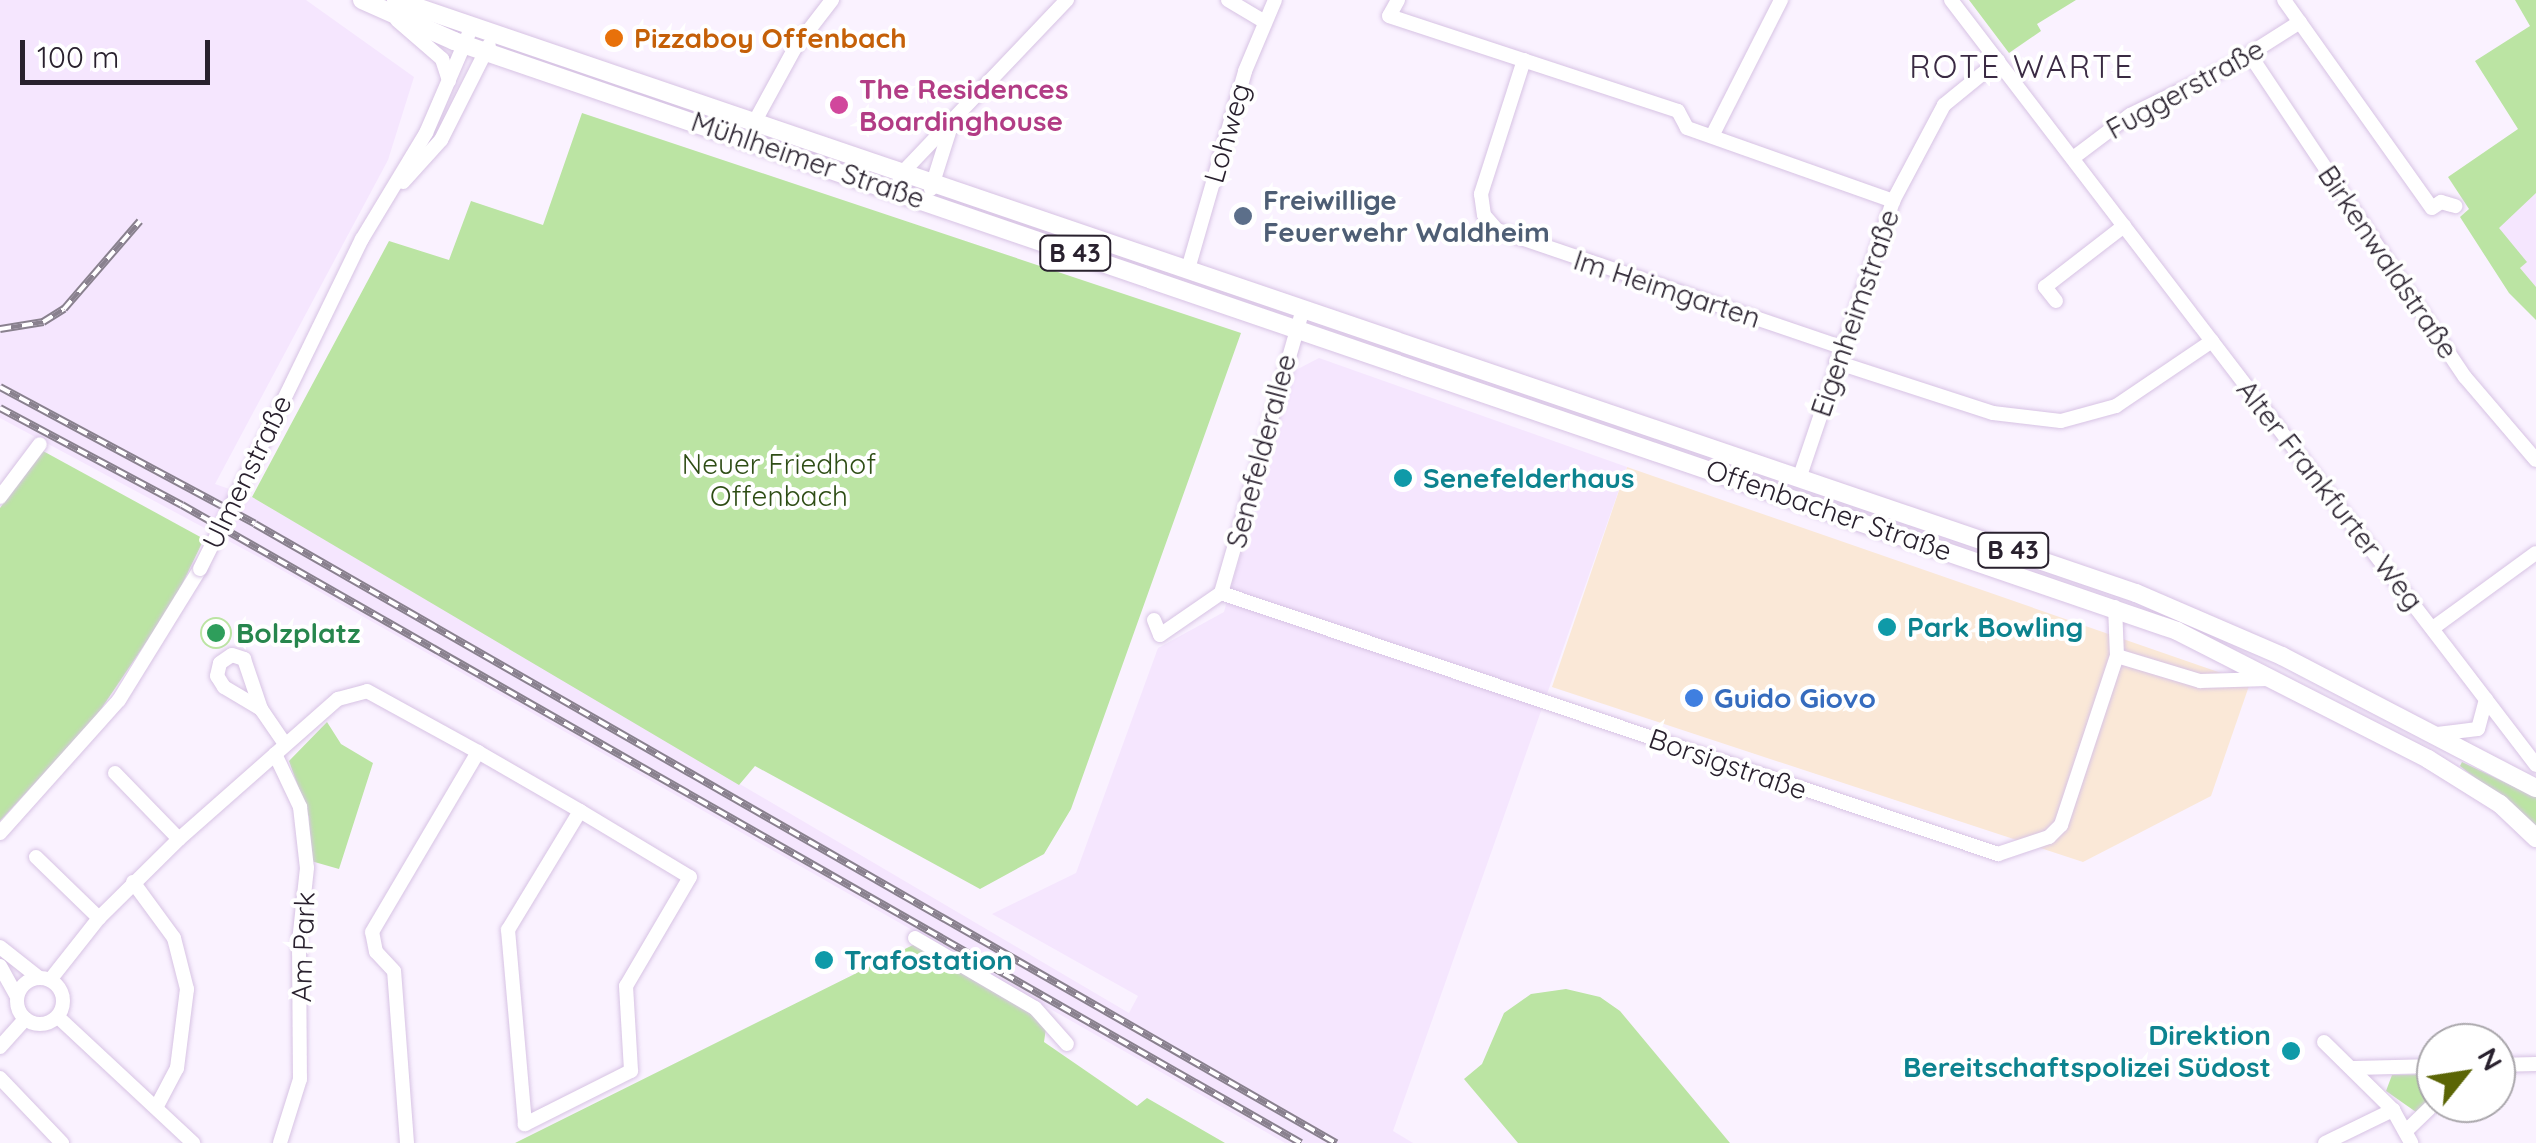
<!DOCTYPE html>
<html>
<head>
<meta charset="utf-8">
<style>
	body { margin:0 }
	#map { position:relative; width:2536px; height:1143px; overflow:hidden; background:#faf2ff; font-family:Quicksand,sans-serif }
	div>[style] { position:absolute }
	.commercial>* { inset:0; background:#fae8d7 }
	.built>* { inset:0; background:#f5e6fe }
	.green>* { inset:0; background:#bbe4a3 }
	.round { border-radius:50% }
	.roads { filter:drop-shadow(0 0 2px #d7c3e4) drop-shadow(0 0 2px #d7c3e4) }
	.minor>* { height:14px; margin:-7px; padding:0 7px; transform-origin:7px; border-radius:7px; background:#fff }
	.minor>.ring { margin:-7px; padding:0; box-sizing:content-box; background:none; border:14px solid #fff; border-radius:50% }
	.major>* { height:18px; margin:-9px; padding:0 9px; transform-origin:9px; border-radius:9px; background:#fff }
	.rail>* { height:8px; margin-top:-4px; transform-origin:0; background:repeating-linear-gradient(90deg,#fff 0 11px,#89818e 0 22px); box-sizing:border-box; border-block:2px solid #89818e }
	.bridges { filter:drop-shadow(0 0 2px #d7c3e4) drop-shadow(0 0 2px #d7c3e4) }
	.minor-bridge>* { height:14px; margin:-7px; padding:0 7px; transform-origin:7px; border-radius:7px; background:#fff }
	.dots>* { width:28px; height:28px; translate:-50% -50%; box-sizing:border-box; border:5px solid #fff; border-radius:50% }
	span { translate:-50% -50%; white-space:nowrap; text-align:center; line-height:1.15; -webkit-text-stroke:8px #fff; paint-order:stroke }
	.shield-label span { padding:2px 8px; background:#fff; border:2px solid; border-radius:8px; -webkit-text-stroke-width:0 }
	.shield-label { font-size:25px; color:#29212e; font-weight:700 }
	.food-label { font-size:28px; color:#c56008; font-weight:700 }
	.left { translate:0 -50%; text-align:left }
	.hotel-label { font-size:28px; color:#b23c85; font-weight:700 }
	.street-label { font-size:28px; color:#29212e }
	.service-label { font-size:28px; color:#4e5e75; font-weight:700 }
	.park-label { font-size:28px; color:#2e4d15 }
	.culture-label { font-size:28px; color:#0d838f; font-weight:700 }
	.right { translate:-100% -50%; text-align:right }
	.leisure-label { font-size:28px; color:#27864d; font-weight:700 }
	.shop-label { font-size:28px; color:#366cbe; font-weight:700 }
	.quarter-label { font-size:32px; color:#3a2a43; letter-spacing:2.5px }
	.north { position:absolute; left:2416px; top:1023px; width:100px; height:100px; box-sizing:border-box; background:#fff; border:2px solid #a9a6ab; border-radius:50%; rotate:60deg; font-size:28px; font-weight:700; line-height:40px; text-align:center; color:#29212e }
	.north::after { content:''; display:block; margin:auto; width:35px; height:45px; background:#5b6505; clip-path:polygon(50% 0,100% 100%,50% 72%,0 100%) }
	.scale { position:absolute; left:20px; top:40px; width:190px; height:45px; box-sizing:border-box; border:5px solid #29212e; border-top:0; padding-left:12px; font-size:30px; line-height:35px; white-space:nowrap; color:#29212e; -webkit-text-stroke:8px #fff; paint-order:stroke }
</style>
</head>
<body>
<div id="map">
	<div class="commercial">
		<div style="clip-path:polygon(1627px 467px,2250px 683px,2211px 796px,2083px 862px,1552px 687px)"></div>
	</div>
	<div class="built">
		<div style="clip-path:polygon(0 0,306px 0,414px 77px,388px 160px,215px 484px,252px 497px,1129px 1013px,1138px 996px,992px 914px,1076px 873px,1158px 648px,1224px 612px,1294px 371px,1319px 358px,1627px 467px,1393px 1131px,1413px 1143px,1285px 1143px,264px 560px,0 418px)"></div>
		<div style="clip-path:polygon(2536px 193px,2536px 287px,2520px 268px,2526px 262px,2498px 228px)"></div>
	</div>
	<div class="green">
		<div style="clip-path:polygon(1969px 0,2076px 0,2037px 24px,2041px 31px,2009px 53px)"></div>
		<div style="clip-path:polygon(2515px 0,2536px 0,2536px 193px,2499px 228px,2527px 262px,2520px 268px,2536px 287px,2536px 320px,2509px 293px,2460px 217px,2469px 209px,2448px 177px,2518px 129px,2475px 61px,2530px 26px)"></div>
		<div style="clip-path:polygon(582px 113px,1241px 333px,1071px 809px,1044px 854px,980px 889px,755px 766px,739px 785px,252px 497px,389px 241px,449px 260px,471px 201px,543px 225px)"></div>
		<div style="clip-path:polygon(43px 451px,204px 539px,174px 601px,95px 718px,0 821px,0 508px)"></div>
		<div class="round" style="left:200px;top:617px;width:32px;height:32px"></div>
		<div style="clip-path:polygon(327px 722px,341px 744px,373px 763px,339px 869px,311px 861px,309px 817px,289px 761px)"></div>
		<div style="clip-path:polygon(2462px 762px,2536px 797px,2536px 826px,2460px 766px)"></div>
		<div style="clip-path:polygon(917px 943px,1047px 1021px,1044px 1042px,1137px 1106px,1147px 1098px,1225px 1143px,515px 1143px)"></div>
		<div style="clip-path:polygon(1566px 989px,1600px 997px,1620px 1011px,1730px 1143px,1518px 1143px,1464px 1079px,1482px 1064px,1504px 1013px,1531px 994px)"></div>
		<div style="clip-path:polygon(2436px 1074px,2436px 1094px,2416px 1112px,2386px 1091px,2392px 1075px)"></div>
	</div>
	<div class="roads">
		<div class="minor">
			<div style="left:1228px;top:0;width:43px;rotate:30.7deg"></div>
			<div style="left:1398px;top:0;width:18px;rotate:119deg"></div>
			<div style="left:1389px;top:16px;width:304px;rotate:18.2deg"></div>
			<div style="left:1678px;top:111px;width:19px;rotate:62deg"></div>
			<div style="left:1687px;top:128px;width:219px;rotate:19.5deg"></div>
			<div style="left:1951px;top:0;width:963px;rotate:52.59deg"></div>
			<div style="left:2284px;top:0;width:255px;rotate:54.6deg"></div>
			<div style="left:2432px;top:208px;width:11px;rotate:-34deg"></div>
			<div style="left:2441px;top:202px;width:15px;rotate:16deg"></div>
			<div style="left:397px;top:20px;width:60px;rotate:40.9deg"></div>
			<div style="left:442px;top:59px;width:23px;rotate:72deg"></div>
			<div style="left:2250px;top:55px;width:387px;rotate:56.3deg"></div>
			<div style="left:2465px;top:377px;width:109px;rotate:49.5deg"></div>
			<div style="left:1524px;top:60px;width:141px;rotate:107.8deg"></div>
			<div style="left:1481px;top:194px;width:21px;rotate:82deg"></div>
			<div style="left:1484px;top:215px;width:20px;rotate:49deg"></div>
			<div style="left:1497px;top:230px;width:362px;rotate:18.8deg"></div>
			<div style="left:755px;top:121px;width:83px;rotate:-61.3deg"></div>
			<div style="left:795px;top:48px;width:61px;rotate:-52.4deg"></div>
			<div style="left:1712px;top:136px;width:153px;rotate:-63.1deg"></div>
			<div style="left:2073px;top:158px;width:71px;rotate:-37deg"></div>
			<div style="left:2130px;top:115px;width:110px;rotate:-25.9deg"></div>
			<div style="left:2229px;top:67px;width:84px;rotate:-32.4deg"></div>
			<div style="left:403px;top:182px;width:57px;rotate:-47.9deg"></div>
			<div style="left:441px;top:140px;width:106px;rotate:-63.2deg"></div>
			<div style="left:897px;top:188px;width:17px;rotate:-69deg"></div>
			<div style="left:903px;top:172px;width:238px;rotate:-46.4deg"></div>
			<div style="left:931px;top:189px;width:63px;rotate:-72.4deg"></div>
			<div style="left:1188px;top:269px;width:206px;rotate:-73.9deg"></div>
			<div style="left:1245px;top:71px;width:77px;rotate:-67.1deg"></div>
			<div style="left:2056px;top:301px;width:18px;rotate:-128deg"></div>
			<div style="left:2045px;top:287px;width:100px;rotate:-37.7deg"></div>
			<div style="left:1836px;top:362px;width:165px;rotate:18deg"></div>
			<div style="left:1993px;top:413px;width:68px;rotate:6.7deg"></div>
			<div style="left:2061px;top:421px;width:57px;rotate:-15.3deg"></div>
			<div style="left:2116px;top:406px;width:116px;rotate:-34.1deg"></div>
			<div style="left:257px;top:455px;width:240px;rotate:-64.1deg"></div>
			<div style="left:362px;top:239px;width:124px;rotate:-58.9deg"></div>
			<div style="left:426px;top:133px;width:116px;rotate:-66.7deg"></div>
			<div style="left:1799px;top:479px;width:293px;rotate:-71.3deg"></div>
			<div style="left:1893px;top:201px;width:109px;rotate:-62deg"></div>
			<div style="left:1944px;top:105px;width:70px;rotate:-39.2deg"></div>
			<div style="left:0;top:497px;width:66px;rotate:-53deg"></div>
			<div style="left:1221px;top:593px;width:820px;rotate:18.57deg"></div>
			<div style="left:1998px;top:854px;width:54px;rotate:-18.4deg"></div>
			<div style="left:2049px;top:837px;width:17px;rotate:-45deg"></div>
			<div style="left:2061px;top:825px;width:178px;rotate:-71.7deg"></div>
			<div style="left:2117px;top:656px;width:49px;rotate:-92.3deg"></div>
			<div style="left:1221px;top:593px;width:296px;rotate:-73.9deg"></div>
			<div style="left:1154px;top:620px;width:16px;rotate:68deg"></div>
			<div style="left:1160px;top:635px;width:74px;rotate:-34.5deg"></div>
			<div style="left:2433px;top:628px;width:127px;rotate:-36.1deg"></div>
			<div style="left:2117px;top:656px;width:87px;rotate:16.8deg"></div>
			<div style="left:2200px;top:681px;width:68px;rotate:-1.7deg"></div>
			<div style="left:261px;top:709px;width:43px;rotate:-149.3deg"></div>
			<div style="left:224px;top:687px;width:13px;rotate:-122deg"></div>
			<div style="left:217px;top:676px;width:13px;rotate:-77deg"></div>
			<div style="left:220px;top:663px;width:14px;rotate:-34deg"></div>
			<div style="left:232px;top:655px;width:13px;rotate:18deg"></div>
			<div style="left:244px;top:659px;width:53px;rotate:71.2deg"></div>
			<div style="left:261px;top:709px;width:42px;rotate:55.6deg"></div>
			<div style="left:2437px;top:734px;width:41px;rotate:-7deg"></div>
			<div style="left:2478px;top:729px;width:31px;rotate:-75deg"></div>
			<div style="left:275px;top:754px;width:59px;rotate:64.7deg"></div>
			<div style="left:300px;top:807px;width:61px;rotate:83.5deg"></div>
			<div style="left:307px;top:868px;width:74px;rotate:96.2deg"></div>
			<div style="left:299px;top:942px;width:137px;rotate:89.6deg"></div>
			<div style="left:300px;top:1079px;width:67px;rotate:107.4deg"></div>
			<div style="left:115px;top:773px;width:92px;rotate:45.9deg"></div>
			<div style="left:0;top:833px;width:178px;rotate:-48.2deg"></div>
			<div style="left:119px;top:700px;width:154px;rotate:-58.3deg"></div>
			<div style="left:36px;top:857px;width:88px;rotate:44.1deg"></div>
			<div style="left:133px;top:882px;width:69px;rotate:53.8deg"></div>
			<div style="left:174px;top:938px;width:53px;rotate:75.7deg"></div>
			<div style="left:187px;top:989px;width:80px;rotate:97.2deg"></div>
			<div style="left:177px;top:1068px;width:45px;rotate:117.7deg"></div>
			<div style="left:915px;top:938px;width:139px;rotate:30.3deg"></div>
			<div style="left:1035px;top:1008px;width:48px;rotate:48.4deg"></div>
			<div style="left:0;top:947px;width:48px;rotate:38.3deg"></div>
			<div style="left:0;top:966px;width:35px;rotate:61deg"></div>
			<div class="ring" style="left:17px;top:978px;width:32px;height:32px"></div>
			<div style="left:50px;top:980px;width:79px;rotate:-51.7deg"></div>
			<div style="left:99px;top:918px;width:112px;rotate:-44.6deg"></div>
			<div style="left:179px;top:839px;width:212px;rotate:-41.4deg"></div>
			<div style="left:338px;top:699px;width:30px;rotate:-15deg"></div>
			<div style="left:367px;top:691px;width:127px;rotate:28.8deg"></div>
			<div style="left:478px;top:752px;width:118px;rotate:30deg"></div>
			<div style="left:580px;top:811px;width:128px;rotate:31deg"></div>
			<div style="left:690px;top:877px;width:126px;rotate:120.4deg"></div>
			<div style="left:626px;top:986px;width:85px;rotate:86.6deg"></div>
			<div style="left:631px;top:1071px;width:119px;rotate:153.4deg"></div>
			<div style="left:525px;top:1124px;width:195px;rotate:-95deg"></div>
			<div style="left:508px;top:930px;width:139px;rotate:-58.8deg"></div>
			<div style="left:58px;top:1017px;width:185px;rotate:43deg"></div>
			<div style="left:2324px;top:1042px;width:97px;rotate:44.6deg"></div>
			<div style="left:2393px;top:1110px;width:38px;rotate:61deg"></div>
			<div style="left:0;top:1047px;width:38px;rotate:-48deg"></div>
			<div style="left:2496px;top:1065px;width:40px;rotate:-1.4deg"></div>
			<div style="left:2354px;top:1068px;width:82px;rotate:-1.4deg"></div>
			<div style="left:0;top:1078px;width:90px;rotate:46.4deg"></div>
			<div style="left:2407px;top:1130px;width:40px;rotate:-44deg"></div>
			<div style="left:407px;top:1143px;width:172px;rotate:-94.3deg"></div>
			<div style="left:394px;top:971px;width:26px;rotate:-133deg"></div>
			<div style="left:376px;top:952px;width:20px;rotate:-101deg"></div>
			<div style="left:372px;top:932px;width:209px;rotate:-59.5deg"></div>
			<div style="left:2325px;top:1143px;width:76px;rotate:-25.9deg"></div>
		</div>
		<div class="major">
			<div style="left:362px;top:0;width:101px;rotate:24deg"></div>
			<div style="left:454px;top:41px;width:1821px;rotate:18.9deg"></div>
			<div style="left:2177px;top:631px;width:282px;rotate:27deg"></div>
			<div style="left:2428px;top:759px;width:85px;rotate:32deg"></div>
			<div style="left:2500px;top:804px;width:50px;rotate:43.4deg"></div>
			<div style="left:396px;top:0;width:1838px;rotate:18.82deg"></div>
			<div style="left:2136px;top:593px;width:159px;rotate:23.3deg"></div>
			<div style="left:2282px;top:656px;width:286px;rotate:27.5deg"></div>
		</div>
	</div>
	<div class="rail">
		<div style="left:0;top:329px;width:44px;rotate:-9.2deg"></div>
		<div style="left:43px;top:322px;width:25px;rotate:-32deg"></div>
		<div style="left:64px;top:309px;width:116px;rotate:-49.2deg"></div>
		<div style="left:0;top:387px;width:289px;rotate:28.2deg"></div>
		<div style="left:255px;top:524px;width:1246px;rotate:29.8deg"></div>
		<div style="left:0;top:408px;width:206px;rotate:28.1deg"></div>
		<div style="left:182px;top:505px;width:1288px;rotate:29.69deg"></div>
	</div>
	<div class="bridges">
		<div class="minor-bridge">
			<div style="left:200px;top:569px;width:127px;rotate:-63.4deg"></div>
		</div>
	</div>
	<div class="dots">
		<div style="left:614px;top:38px;background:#e8710a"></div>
		<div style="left:839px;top:105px;background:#d1479c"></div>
		<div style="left:1243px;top:216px;background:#5c6f8a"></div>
		<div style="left:1403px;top:478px;background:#0f9aa8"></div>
		<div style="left:1887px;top:627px;background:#0f9aa8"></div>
		<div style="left:216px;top:633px;background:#2e9e5b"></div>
		<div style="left:1694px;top:698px;background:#3f7fe0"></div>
		<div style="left:824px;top:960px;background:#0f9aa8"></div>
		<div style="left:2291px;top:1051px;background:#0f9aa8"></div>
	</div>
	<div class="shield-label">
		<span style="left:1075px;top:253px">B 43</span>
		<span style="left:2013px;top:550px">B 43</span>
	</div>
	<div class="food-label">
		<span class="left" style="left:634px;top:38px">Pizzaboy Offenbach</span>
	</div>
	<div class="hotel-label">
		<span class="left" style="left:859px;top:105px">The Residences<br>Boardinghouse</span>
	</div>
	<div class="street-label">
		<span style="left:2185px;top:89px;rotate:-29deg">Fuggerstraße</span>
		<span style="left:1227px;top:133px;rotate:-74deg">Lohweg</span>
		<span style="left:808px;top:160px;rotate:19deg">Mühlheimer Straße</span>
		<span style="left:2388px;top:262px;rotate:56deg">Birkenwaldstraße</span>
		<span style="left:1667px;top:289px;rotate:18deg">Im Heimgarten</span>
		<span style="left:1855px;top:313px;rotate:-71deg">Eigenheimstraße</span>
		<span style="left:1261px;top:451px;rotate:-75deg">Senefelderallee</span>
		<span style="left:247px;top:472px;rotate:-64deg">Ulmenstraße</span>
		<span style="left:2330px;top:495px;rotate:52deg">Alter Frankfurter Weg</span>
		<span style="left:1829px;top:510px;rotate:19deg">Offenbacher Straße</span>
		<span style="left:1728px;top:764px;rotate:19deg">Borsigstraße</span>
		<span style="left:303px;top:947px;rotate:-88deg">Am Park</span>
	</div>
	<div class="service-label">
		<span class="left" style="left:1263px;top:216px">Freiwillige<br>Feuerwehr Waldheim</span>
	</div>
	<div class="park-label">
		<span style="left:779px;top:480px">Neuer Friedhof<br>Offenbach</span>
	</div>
	<div class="culture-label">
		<span class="left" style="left:1423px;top:478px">Senefelderhaus</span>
		<span class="left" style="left:1907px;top:627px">Park Bowling</span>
		<span class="left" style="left:844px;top:960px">Trafostation</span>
		<span class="right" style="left:2271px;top:1051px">Direktion<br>Bereitschaftspolizei Südost</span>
	</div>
	<div class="leisure-label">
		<span class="left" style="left:236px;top:633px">Bolzplatz</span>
	</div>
	<div class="shop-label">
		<span class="left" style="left:1714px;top:698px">Guido Giovo</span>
	</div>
	<div class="quarter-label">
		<span style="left:2022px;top:66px">ROTE WARTE</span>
	</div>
	<div class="north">N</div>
	<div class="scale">100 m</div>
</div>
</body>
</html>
